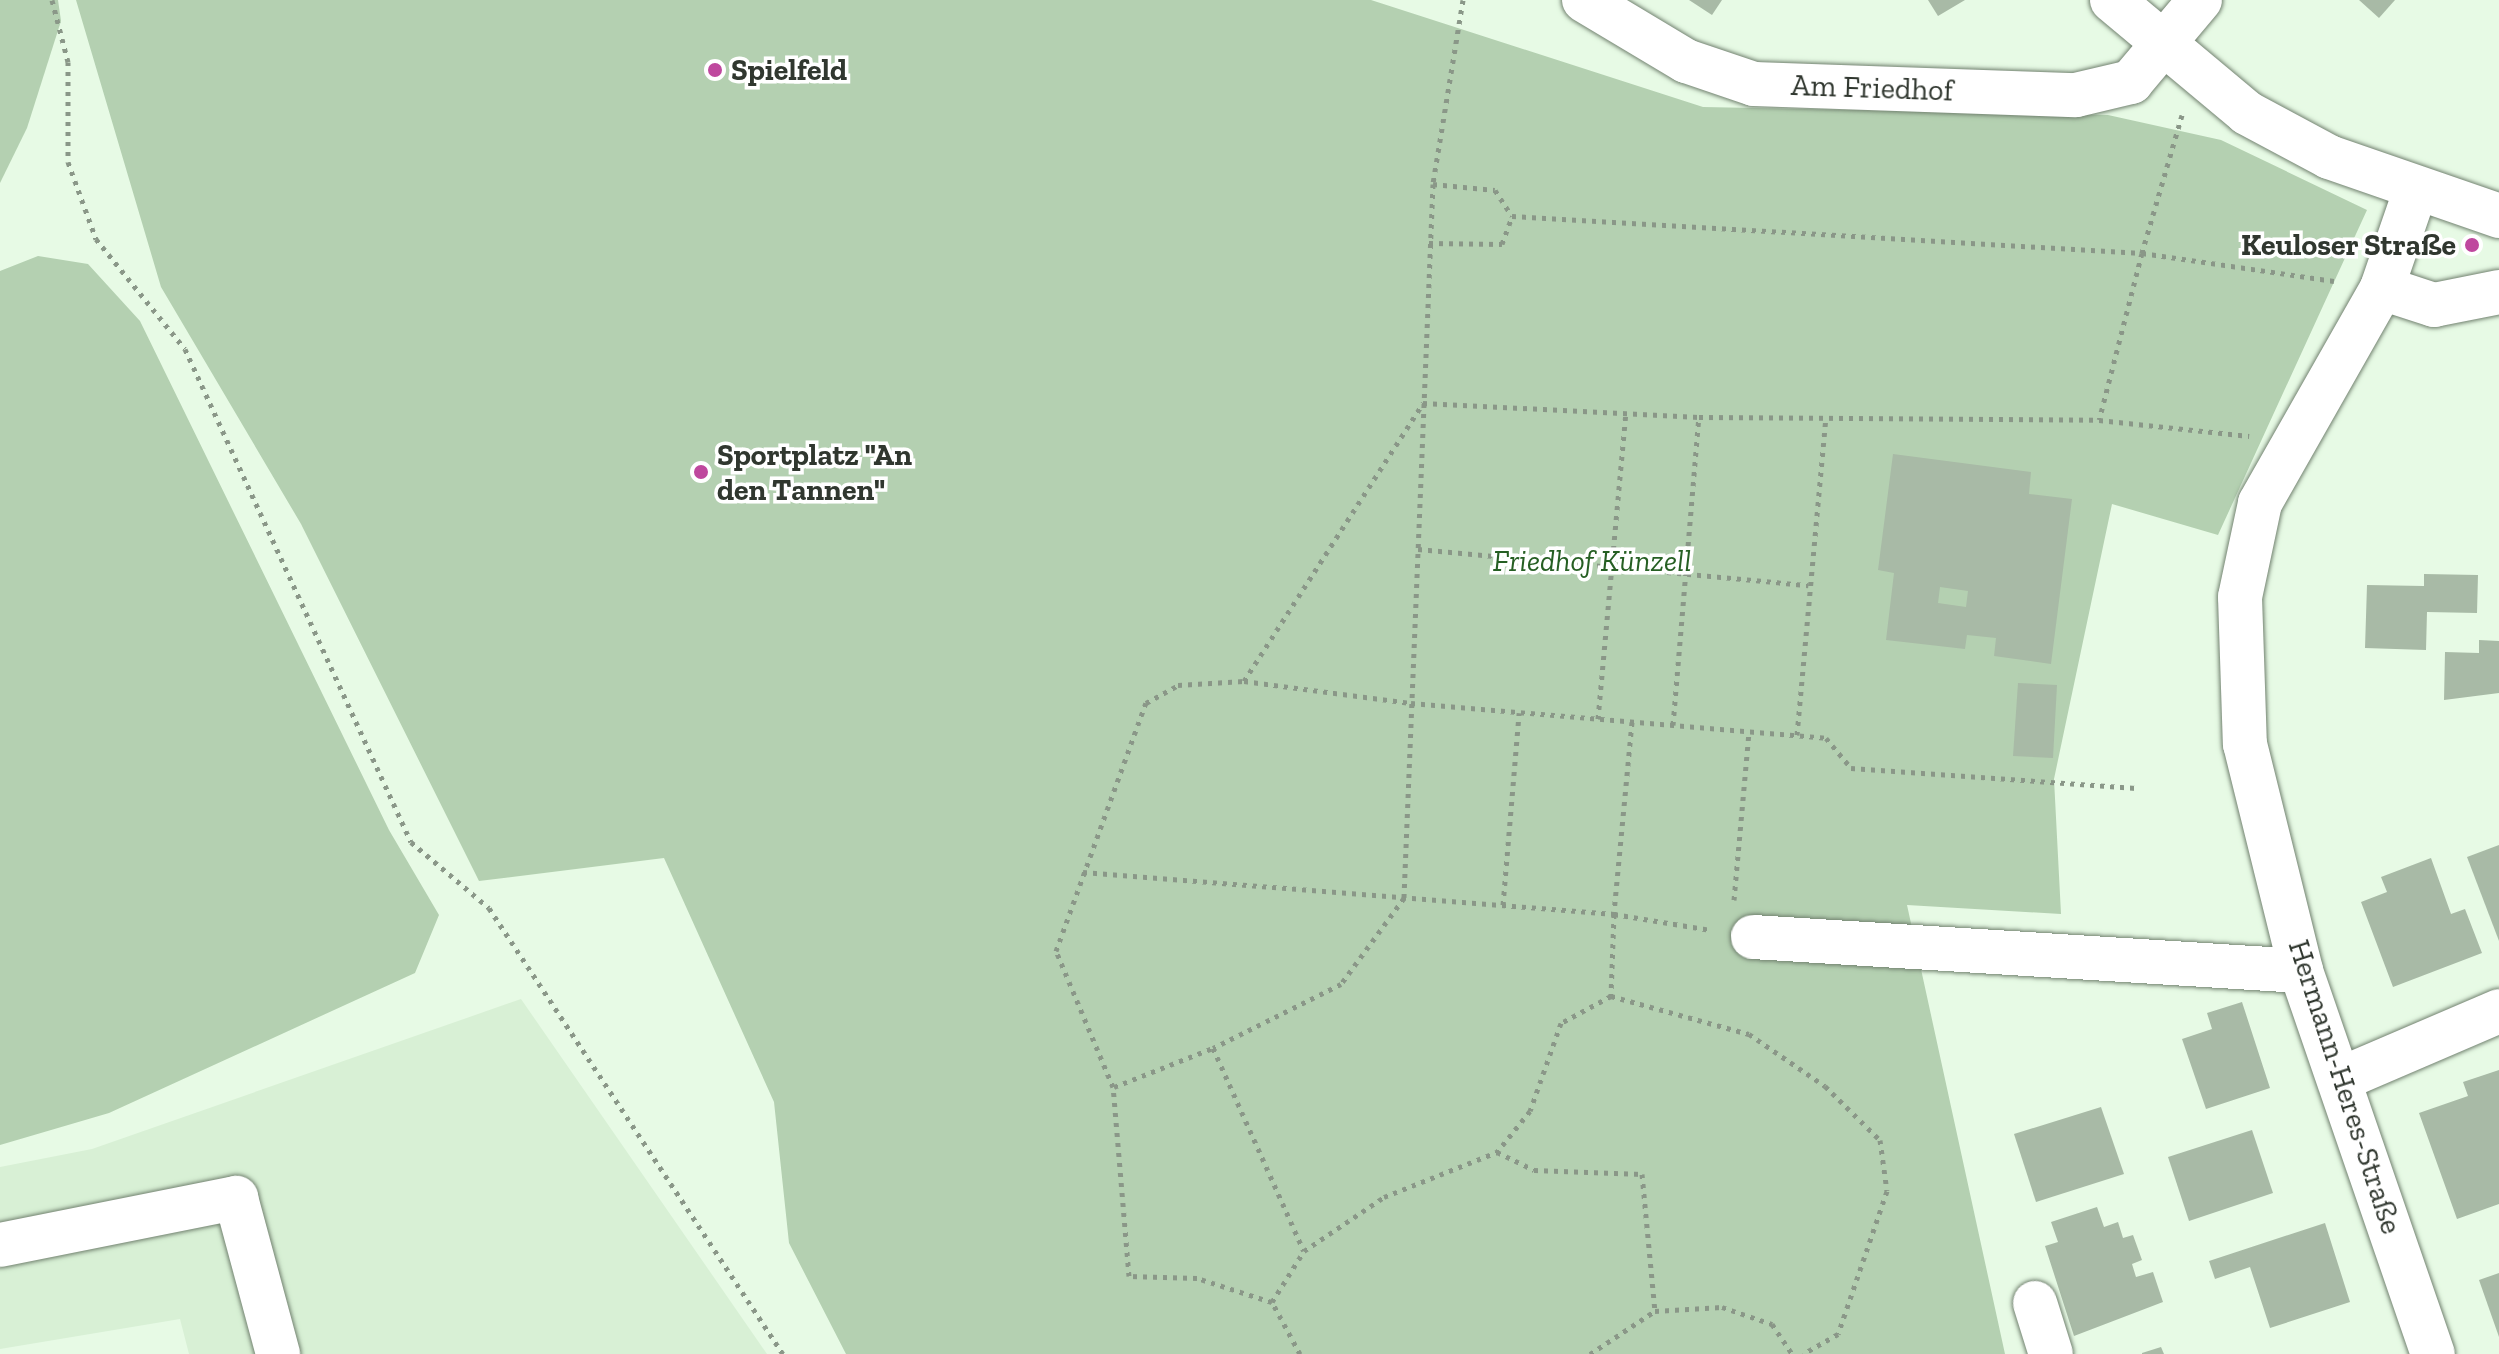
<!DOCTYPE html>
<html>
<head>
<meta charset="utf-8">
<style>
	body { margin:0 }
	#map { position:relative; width:2499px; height:1354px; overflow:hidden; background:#e7fae5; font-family:"Zilla Slab",serif }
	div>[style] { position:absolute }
	.built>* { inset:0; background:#d8f0d5 }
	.green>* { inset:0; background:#b4d0b1 }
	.building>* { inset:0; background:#a8baa6 }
	.path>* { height:5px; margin-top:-2.5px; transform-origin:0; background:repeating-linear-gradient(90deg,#8a9788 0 4px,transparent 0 10px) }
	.roads { filter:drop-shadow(0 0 2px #728270) drop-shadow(0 0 2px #728270) }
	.minor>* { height:44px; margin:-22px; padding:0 22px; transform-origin:22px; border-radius:22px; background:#fff }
	.dots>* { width:22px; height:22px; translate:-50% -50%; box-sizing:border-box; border:4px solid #fff; border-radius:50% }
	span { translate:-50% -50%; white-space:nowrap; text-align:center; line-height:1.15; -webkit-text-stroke:7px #fff; paint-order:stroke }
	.poi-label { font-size:30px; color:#30372f; font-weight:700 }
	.left { translate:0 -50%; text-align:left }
	.right { translate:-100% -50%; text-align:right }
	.street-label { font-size:30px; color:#30372f }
	.park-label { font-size:30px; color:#265f23; font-style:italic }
</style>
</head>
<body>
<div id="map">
	<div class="built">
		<div style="clip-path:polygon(521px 999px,767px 1354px,189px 1354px,180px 1319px,0 1349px,0 1167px,92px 1149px)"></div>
	</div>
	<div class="green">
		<div style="clip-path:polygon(0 0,58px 0,61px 21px,27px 128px,0 183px)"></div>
		<div style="clip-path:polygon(76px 0,1371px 0,1703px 107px,2108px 115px,2221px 140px,2367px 210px,2218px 535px,2112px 504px,2054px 779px,2061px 914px,1907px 905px,2005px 1354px,846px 1354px,789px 1243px,774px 1102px,664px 858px,479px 881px,301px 524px,161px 287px)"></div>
		<div style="clip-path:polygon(38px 256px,88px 264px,140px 321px,389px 830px,439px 915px,415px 973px,109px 1113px,0 1145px,0 271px)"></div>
	</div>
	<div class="building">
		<div style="clip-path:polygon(1689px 0,1722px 0,1712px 15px)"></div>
		<div style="clip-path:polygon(1928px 0,1965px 0,1938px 16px)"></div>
		<div style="clip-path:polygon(2359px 0,2395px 0,2379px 18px)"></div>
		<div style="clip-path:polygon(evenodd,1893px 454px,2031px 472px,2029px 494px,2072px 499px,2051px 664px,1994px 656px,1996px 638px,1967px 635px,1965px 649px,1886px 640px,1894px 573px,1878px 570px,1893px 454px,1940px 587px,1968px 591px,1966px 607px,1938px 603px,1940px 587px)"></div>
		<div style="clip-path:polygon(2424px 574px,2478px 575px,2477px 613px,2427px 612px,2426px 650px,2365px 648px,2367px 585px,2424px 586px)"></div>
		<div style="clip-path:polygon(2479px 640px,2499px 641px,2499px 693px,2444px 700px,2445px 652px,2479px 653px)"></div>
		<div style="clip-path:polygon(2018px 683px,2057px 685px,2053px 758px,2013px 756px)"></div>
		<div style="clip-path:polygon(2499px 845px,2499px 941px,2467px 857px)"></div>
		<div style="clip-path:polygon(2431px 858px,2451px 914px,2465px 909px,2482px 953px,2393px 987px,2361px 902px,2387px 892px,2381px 877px)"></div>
		<div style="clip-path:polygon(2242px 1002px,2270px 1088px,2206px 1109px,2182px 1039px,2212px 1029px,2207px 1013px)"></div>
		<div style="clip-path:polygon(2499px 1070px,2499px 1204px,2457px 1219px,2419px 1113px,2468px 1096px,2463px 1082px)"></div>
		<div style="clip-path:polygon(2101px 1107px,2124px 1174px,2036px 1202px,2014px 1134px)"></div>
		<div style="clip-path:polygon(2252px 1130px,2273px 1193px,2189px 1221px,2168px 1157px)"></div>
		<div style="clip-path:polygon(2097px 1207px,2104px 1227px,2118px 1222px,2123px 1238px,2133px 1235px,2142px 1260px,2132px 1264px,2136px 1277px,2153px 1272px,2163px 1302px,2074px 1336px,2045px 1246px,2058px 1242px,2051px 1222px)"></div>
		<div style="clip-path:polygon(2325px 1223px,2350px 1302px,2270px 1328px,2250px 1267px,2215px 1279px,2209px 1261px)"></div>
		<div style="clip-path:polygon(2499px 1273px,2499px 1337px,2479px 1280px)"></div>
		<div style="clip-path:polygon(2161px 1347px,2164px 1354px,2142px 1354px,2142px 1353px)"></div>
	</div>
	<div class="path">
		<div style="left:52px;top:0;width:64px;rotate:75.5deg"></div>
		<div style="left:68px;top:62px;width:100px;rotate:90deg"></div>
		<div style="left:68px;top:162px;width:82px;rotate:70deg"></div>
		<div style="left:96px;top:239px;width:141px;rotate:51deg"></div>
		<div style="left:185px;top:349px;width:542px;rotate:65.37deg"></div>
		<div style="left:411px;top:842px;width:102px;rotate:40.2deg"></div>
		<div style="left:489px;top:908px;width:534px;rotate:56.61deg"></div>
		<div style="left:1463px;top:0;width:186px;rotate:99.3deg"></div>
		<div style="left:1433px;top:184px;width:715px;rotate:92.33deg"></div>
		<div style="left:1404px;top:898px;width:107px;rotate:126.2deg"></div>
		<div style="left:1341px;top:984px;width:143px;rotate:153.4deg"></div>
		<div style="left:1213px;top:1048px;width:222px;rotate:65.9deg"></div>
		<div style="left:1304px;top:1251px;width:97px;rotate:-34deg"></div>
		<div style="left:1384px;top:1197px;width:122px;rotate:-21.7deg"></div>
		<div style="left:1497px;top:1152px;width:41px;rotate:25.9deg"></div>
		<div style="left:1534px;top:1170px;width:108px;rotate:2.1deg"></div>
		<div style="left:1642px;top:1174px;width:138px;rotate:84.6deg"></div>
		<div style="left:2182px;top:115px;width:144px;rotate:106.2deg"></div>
		<div style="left:2142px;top:253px;width:194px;rotate:8.3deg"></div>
		<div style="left:1433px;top:184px;width:62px;rotate:5.5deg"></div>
		<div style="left:1495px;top:190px;width:31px;rotate:57deg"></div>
		<div style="left:1429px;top:243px;width:73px;rotate:0.8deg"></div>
		<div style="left:1502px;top:244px;width:30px;rotate:-70deg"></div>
		<div style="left:1512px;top:216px;width:631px;rotate:3.36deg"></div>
		<div style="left:2142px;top:253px;width:172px;rotate:104.4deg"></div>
		<div style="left:1418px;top:549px;width:392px;rotate:5.3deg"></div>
		<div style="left:1244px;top:681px;width:168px;rotate:7.5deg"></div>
		<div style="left:1411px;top:703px;width:416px;rotate:4.8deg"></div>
		<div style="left:1826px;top:738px;width:39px;rotate:50deg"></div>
		<div style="left:1851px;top:768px;width:286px;rotate:4deg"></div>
		<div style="left:1598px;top:719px;width:309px;rotate:-84.8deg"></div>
		<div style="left:1632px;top:722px;width:193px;rotate:95.4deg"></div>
		<div style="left:1614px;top:914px;width:98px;rotate:9.4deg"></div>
		<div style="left:1673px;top:725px;width:309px;rotate:-85.2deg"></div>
		<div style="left:1797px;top:735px;width:317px;rotate:-84.8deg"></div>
		<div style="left:1083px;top:872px;width:533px;rotate:4.52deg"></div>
		<div style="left:1614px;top:914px;width:82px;rotate:92.1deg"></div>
		<div style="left:1611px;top:996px;width:57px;rotate:151.6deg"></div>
		<div style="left:1561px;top:1023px;width:93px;rotate:109.4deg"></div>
		<div style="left:1530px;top:1111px;width:53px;rotate:128.8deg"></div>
		<div style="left:1734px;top:900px;width:169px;rotate:-84.9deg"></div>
		<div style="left:1503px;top:905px;width:193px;rotate:-85.2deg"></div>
		<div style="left:1611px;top:996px;width:143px;rotate:15.4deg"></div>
		<div style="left:1749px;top:1034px;width:92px;rotate:34.4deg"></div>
		<div style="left:1825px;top:1086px;width:77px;rotate:44.5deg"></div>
		<div style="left:1880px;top:1140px;width:51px;rotate:82.2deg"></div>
		<div style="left:1887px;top:1191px;width:151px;rotate:108.9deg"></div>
		<div style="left:1838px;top:1334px;width:40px;rotate:150.3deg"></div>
		<div style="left:1114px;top:1087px;width:106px;rotate:-21.5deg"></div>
		<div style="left:1272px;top:1302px;width:60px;rotate:-57.9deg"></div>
		<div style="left:1300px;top:1354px;width:59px;rotate:-118.3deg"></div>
		<div style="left:1272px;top:1302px;width:79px;rotate:-162.3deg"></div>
		<div style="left:1197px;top:1278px;width:68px;rotate:-178.3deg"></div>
		<div style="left:1129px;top:1276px;width:190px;rotate:-94.8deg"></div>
		<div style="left:1113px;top:1087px;width:147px;rotate:-112.7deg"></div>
		<div style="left:1056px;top:951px;width:264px;rotate:-70.1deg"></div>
		<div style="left:1146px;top:703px;width:37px;rotate:-29deg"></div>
		<div style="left:1178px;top:685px;width:66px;rotate:-3.5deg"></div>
		<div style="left:1244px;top:681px;width:331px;rotate:-57.2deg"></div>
		<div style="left:1423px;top:403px;width:276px;rotate:2.9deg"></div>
		<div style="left:1699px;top:417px;width:400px;rotate:0.4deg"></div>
		<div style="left:2099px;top:420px;width:151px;rotate:6.1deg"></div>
		<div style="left:1590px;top:1354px;width:78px;rotate:-33.5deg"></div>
		<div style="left:1655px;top:1311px;width:67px;rotate:-3.4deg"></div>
		<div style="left:1722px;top:1307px;width:53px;rotate:18.8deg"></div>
		<div style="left:1772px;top:1324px;width:36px;rotate:56deg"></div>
	</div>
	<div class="roads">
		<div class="minor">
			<div style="left:1584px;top:0;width:119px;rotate:30.9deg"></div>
			<div style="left:1686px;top:61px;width:72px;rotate:18.7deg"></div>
			<div style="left:1754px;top:84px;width:322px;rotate:2deg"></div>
			<div style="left:2076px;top:95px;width:57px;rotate:-13.3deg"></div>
			<div style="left:2131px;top:82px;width:107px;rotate:-49.9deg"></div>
			<div style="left:2112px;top:0;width:176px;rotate:39.9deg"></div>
			<div style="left:2247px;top:113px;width:93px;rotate:28.2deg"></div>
			<div style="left:2329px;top:157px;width:180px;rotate:19.1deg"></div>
			<div style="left:2416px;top:189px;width:105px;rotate:109deg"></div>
			<div style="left:2382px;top:288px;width:247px;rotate:119.6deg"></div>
			<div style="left:2260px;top:503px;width:96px;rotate:102deg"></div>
			<div style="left:2240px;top:597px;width:147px;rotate:88.1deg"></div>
			<div style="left:2245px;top:744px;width:234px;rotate:76.1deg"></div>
			<div style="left:2301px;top:971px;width:405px;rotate:71deg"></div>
			<div style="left:2382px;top:288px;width:55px;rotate:18.1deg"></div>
			<div style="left:2434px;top:305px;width:66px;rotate:-11.3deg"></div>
			<div style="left:1753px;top:937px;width:549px;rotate:3.55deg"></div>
			<div style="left:2343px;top:1078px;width:170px;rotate:-23.2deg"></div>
			<div style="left:0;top:1245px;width:241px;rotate:-11.3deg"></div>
			<div style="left:236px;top:1198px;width:162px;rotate:74.9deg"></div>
			<div style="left:2035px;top:1303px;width:53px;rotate:72.6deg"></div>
		</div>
	</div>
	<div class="dots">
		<div style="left:715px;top:70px;background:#bf489e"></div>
		<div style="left:2472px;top:245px;background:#bf489e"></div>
		<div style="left:701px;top:472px;background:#bf489e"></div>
	</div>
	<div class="poi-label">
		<span class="left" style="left:731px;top:70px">Spielfeld</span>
		<span class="right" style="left:2456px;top:245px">Keuloser Straße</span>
		<span class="left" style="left:717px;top:472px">Sportplatz "An<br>den Tannen"</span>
	</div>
	<div class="street-label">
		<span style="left:1872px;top:88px;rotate:2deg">Am Friedhof</span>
		<span style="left:2345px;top:1087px;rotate:72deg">Hermann-Heres-Straße</span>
	</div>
	<div class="park-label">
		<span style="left:1592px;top:561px">Friedhof Künzell</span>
	</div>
</div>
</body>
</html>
